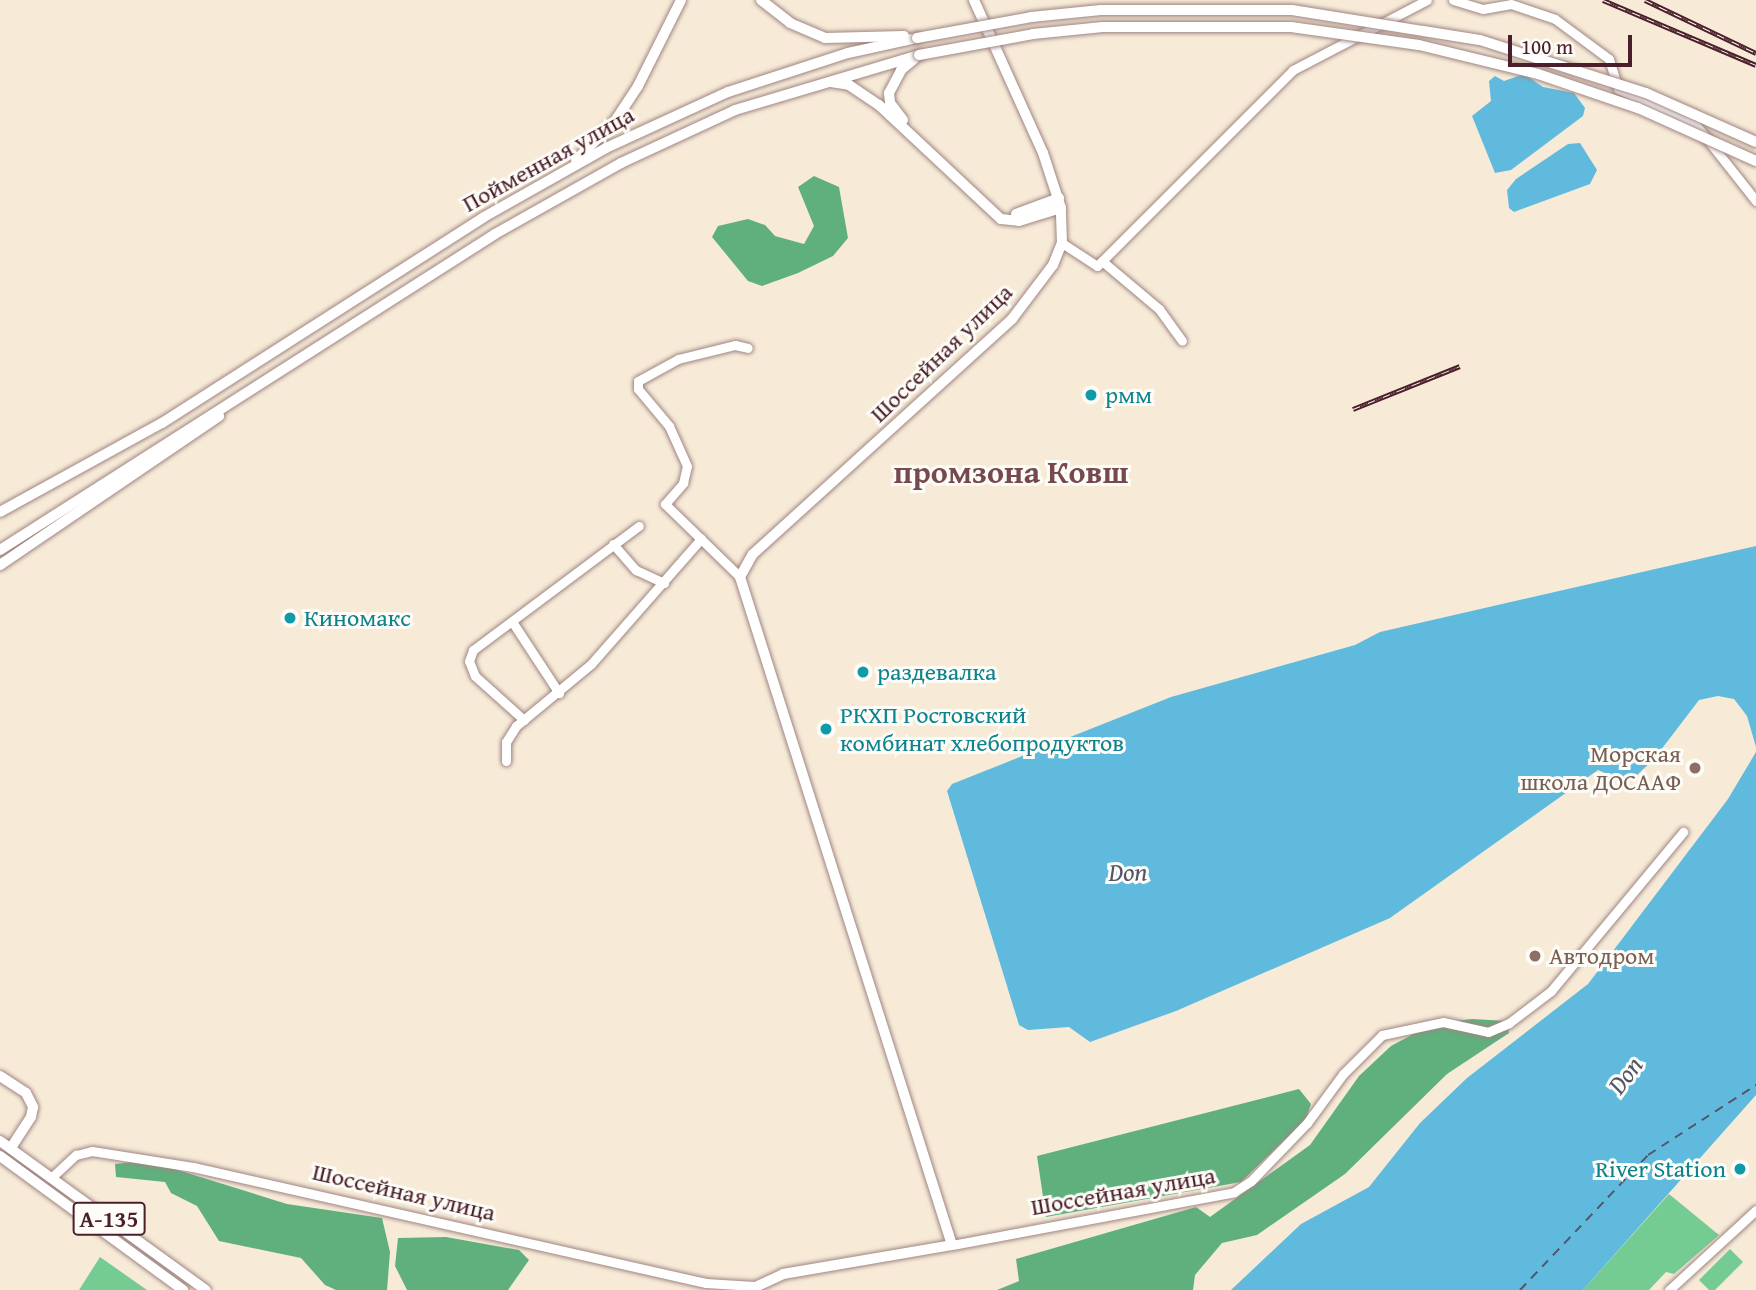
<!DOCTYPE html>
<html>
<head>
<meta charset="utf-8">
<style>
	body { margin:0 }
	#map { position:relative; width:1756px; height:1290px; overflow:hidden; background:#f7ebd8; font-family:"Gentium Book Plus",serif }
	div>[style] { position:absolute }
	.green>* { inset:0; background:#74cc93 }
	.forest>* { inset:0; background:#5fb07d }
	.water>* { inset:0; background:#60badd }
	.ferry>* { height:2px; margin-top:-1px; transform-origin:0; background:repeating-linear-gradient(90deg,#525569 0 9px,transparent 0 16px) }
	.roads { filter:drop-shadow(0 0 2px #a08582) drop-shadow(0 0 2px #a08582) }
	.minor>* { height:9px; margin:-4.5px; padding:0 4.5px; transform-origin:4.5px; border-radius:4.5px; background:#fff }
	.major>* { height:10px; margin:-5px; padding:0 5px; transform-origin:5px; border-radius:5px; background:#fff }
	.rail>* { height:5px; margin-top:-2.5px; transform-origin:0; background:repeating-linear-gradient(90deg,#fdfcf7 0 8px,#4a1f2b 0 16px); box-sizing:border-box; border-block:2px solid #4a1f2b }
	.bridges { filter:drop-shadow(0 0 2px #a08582) drop-shadow(0 0 2px #a08582) }
	.major-bridge>* { height:10px; margin:-5px; padding:0 5px; transform-origin:5px; border-radius:5px; background:#fff }
	.dots>* { width:19px; height:19px; translate:-50% -50%; box-sizing:border-box; border:4px solid #fdfcf7; border-radius:50% }
	span { translate:-50% -50%; white-space:nowrap; text-align:center; line-height:1.15; -webkit-text-stroke:6px #fdfcf7; paint-order:stroke }
	.shield-label span { padding:2px 5px; background:#fdfcf7; border:2px solid; border-radius:5px; -webkit-text-stroke-width:0 }
	.shield-label { font-size:23px; color:#4a1f2b; font-weight:700 }
	.street-label { font-size:24px; color:#4a1f2b }
	.culture-label { font-size:24px; color:#0d838f }
	.left { translate:0 -50%; text-align:left }
	.right { translate:-100% -50%; text-align:right }
	.education-label { font-size:24px; color:#785e54 }
	.water-label { font-size:26px; color:#525569; font-style:italic }
	.district-label { font-size:32px; color:#76494f; font-weight:700 }
	.scale { position:absolute; left:1508px; top:35px; width:124px; height:32px; box-sizing:border-box; border:4px solid #4a1f2b; border-top:0; padding-left:9px; font-size:21px; line-height:24px; white-space:nowrap; color:#4a1f2b; -webkit-text-stroke:5px #fdfcf7; paint-order:stroke }
</style>
</head>
<body>
<div id="map">
	<div class="green">
		<div style="clip-path:polygon(1669px 1194px,1719px 1235px,1674px 1274px,1666px 1272px,1649px 1290px,1583px 1290px)"></div>
		<div style="clip-path:polygon(1730px 1249px,1743px 1262px,1715px 1290px,1709px 1290px,1699px 1280px)"></div>
		<div style="clip-path:polygon(100px 1257px,147px 1290px,79px 1290px)"></div>
	</div>
	<div class="forest">
		<div style="clip-path:polygon(814px 176px,839px 187px,848px 238px,833px 256px,798px 273px,762px 286px,748px 281px,712px 237px,718px 226px,748px 219px,765px 225px,775px 236px,804px 244px,814px 226px,798px 187px)"></div>
		<div style="clip-path:polygon(1472px 1019px,1507px 1021px,1509px 1033px,1447px 1074px,1345px 1174px,1257px 1235px,1222px 1243px,1195px 1275px,1193px 1290px,997px 1290px,1019px 1281px,1016px 1259px,1196px 1207px,1210px 1217px,1310px 1145px,1359px 1076px,1391px 1046px,1432px 1024px)"></div>
		<div style="clip-path:polygon(1299px 1089px,1311px 1104px,1306px 1119px,1241px 1182px,1046px 1217px,1037px 1156px)"></div>
		<div style="clip-path:polygon(134px 1162px,168px 1167px,287px 1204px,382px 1218px,390px 1252px,387px 1290px,336px 1290px,325px 1285px,301px 1258px,219px 1241px,197px 1206px,171px 1193px,165px 1182px,116px 1177px,115px 1164px)"></div>
		<div style="clip-path:polygon(446px 1237px,519px 1250px,529px 1260px,508px 1290px,407px 1290px,395px 1266px,398px 1238px)"></div>
	</div>
	<div class="water">
		<div style="clip-path:polygon(1524px 74px,1543px 87px,1574px 93px,1585px 108px,1583px 116px,1511px 170px,1495px 173px,1472px 116px,1491px 101px,1489px 81px,1495px 76px,1504px 81px)"></div>
		<div style="clip-path:polygon(1580px 143px,1597px 170px,1590px 184px,1514px 212px,1509px 208px,1507px 190px,1516px 179px,1568px 144px)"></div>
		<div style="clip-path:polygon(1756px 546px,1756px 747px,1747px 716px,1734px 699px,1718px 696px,1699px 700px,1654px 759px,1634px 778px,1624px 781px,1598px 770px,1390px 918px,1176px 1011px,1090px 1042px,1069px 1027px,1028px 1030px,1019px 1025px,947px 791px,952px 784px,1171px 697px,1355px 645px,1380px 632px)"></div>
		<div style="clip-path:polygon(1756px 752px,1756px 1095px,1583px 1290px,1231px 1290px,1301px 1224px,1369px 1187px,1420px 1123px,1467px 1078px,1588px 984px,1728px 799px)"></div>
	</div>
	<div class="ferry">
		<div style="left:1520px;top:1290px;width:186px;rotate:-46.5deg"></div>
		<div style="left:1648px;top:1155px;width:129px;rotate:-32.9deg"></div>
	</div>
	<div class="roads">
		<div class="minor">
			<div style="left:1453px;top:0;width:31px;rotate:17deg"></div>
			<div style="left:1483px;top:9px;width:28px;rotate:-10deg"></div>
			<div style="left:1511px;top:4px;width:46px;rotate:18.8deg"></div>
			<div style="left:1555px;top:19px;width:67px;rotate:36.5deg"></div>
			<div style="left:1609px;top:59px;width:31px;rotate:73deg"></div>
			<div style="left:1618px;top:89px;width:86px;rotate:24.8deg"></div>
			<div style="left:1696px;top:125px;width:97px;rotate:51.7deg"></div>
			<div style="left:1062px;top:243px;width:42px;rotate:33.3deg"></div>
			<div style="left:1097px;top:266px;width:277px;rotate:-45deg"></div>
			<div style="left:1293px;top:70px;width:151px;rotate:-27.6deg"></div>
			<div style="left:1102px;top:261px;width:75px;rotate:40.1deg"></div>
			<div style="left:1159px;top:309px;width:39px;rotate:54deg"></div>
			<div style="left:613px;top:544px;width:35px;rotate:49deg"></div>
			<div style="left:636px;top:570px;width:31px;rotate:25deg"></div>
			<div style="left:740px;top:577px;width:105px;rotate:-135.8deg"></div>
			<div style="left:665px;top:504px;width:28px;rotate:-49deg"></div>
			<div style="left:683px;top:483px;width:17px;rotate:-77deg"></div>
			<div style="left:687px;top:466px;width:44px;rotate:-114.2deg"></div>
			<div style="left:669px;top:426px;width:48px;rotate:-130deg"></div>
			<div style="left:638px;top:389px;width:8px;rotate:-90deg"></div>
			<div style="left:638px;top:381px;width:46px;rotate:-28.8deg"></div>
			<div style="left:678px;top:359px;width:59px;rotate:-13.8deg"></div>
			<div style="left:735px;top:345px;width:13px;rotate:13deg"></div>
			<div style="left:513px;top:623px;width:84px;rotate:56.7deg"></div>
			<div style="left:524px;top:720px;width:66px;rotate:-138.1deg"></div>
			<div style="left:475px;top:676px;width:16px;rotate:-112deg"></div>
			<div style="left:469px;top:661px;width:12px;rotate:-70deg"></div>
			<div style="left:473px;top:650px;width:207px;rotate:-36.8deg"></div>
			<div style="left:506px;top:761px;width:19px;rotate:-90deg"></div>
			<div style="left:506px;top:742px;width:19px;rotate:-58deg"></div>
			<div style="left:516px;top:726px;width:97px;rotate:-39.6deg"></div>
			<div style="left:591px;top:664px;width:167px;rotate:-48.7deg"></div>
			<div style="left:52px;top:1177px;width:33px;rotate:-43deg"></div>
			<div style="left:76px;top:1155px;width:16px;rotate:-14deg"></div>
			<div style="left:92px;top:1151px;width:102px;rotate:9deg"></div>
			<div style="left:193px;top:1167px;width:526px;rotate:12.74deg"></div>
			<div style="left:706px;top:1283px;width:48px;rotate:3.6deg"></div>
			<div style="left:952px;top:1245px;width:287px;rotate:-10.6deg"></div>
			<div style="left:1234px;top:1192px;width:20px;rotate:-33deg"></div>
			<div style="left:1251px;top:1181px;width:81px;rotate:-46deg"></div>
			<div style="left:1307px;top:1123px;width:61px;rotate:-53.7deg"></div>
			<div style="left:1343px;top:1074px;width:55px;rotate:-45deg"></div>
			<div style="left:1382px;top:1035px;width:62px;rotate:-12deg"></div>
			<div style="left:1443px;top:1022px;width:46px;rotate:12.5deg"></div>
			<div style="left:1488px;top:1032px;width:23px;rotate:-23deg"></div>
			<div style="left:1509px;top:1023px;width:53px;rotate:-37.3deg"></div>
			<div style="left:1551px;top:991px;width:207px;rotate:-50.3deg"></div>
			<div style="left:1669px;top:1290px;width:118px;rotate:-42.6deg"></div>
		</div>
		<div class="major">
			<div style="left:761px;top:0;width:37px;rotate:38deg"></div>
			<div style="left:790px;top:23px;width:38px;rotate:23deg"></div>
			<div style="left:825px;top:38px;width:79px;rotate:-1.5deg"></div>
			<div style="left:831px;top:82px;width:18px;rotate:9deg"></div>
			<div style="left:849px;top:85px;width:36px;rotate:34deg"></div>
			<div style="left:879px;top:105px;width:167px;rotate:43.1deg"></div>
			<div style="left:1001px;top:219px;width:18px;rotate:6deg"></div>
			<div style="left:1019px;top:221px;width:44px;rotate:-17.2deg"></div>
			<div style="left:903px;top:120px;width:21px;rotate:-127deg"></div>
			<div style="left:890px;top:103px;width:10px;rotate:-96deg"></div>
			<div style="left:889px;top:93px;width:26px;rotate:-62deg"></div>
			<div style="left:901px;top:70px;width:17px;rotate:-40deg"></div>
			<div style="left:576px;top:160px;width:55px;rotate:-45deg"></div>
			<div style="left:615px;top:121px;width:42px;rotate:-56.7deg"></div>
			<div style="left:638px;top:86px;width:96px;rotate:-63.4deg"></div>
			<div style="left:1016px;top:214px;width:46px;rotate:-20.4deg"></div>
			<div style="left:0;top:512px;width:185px;rotate:-28.8deg"></div>
			<div style="left:162px;top:423px;width:382px;rotate:-32.6deg"></div>
			<div style="left:484px;top:217px;width:140px;rotate:-29.5deg"></div>
			<div style="left:606px;top:148px;width:134px;rotate:-24.7deg"></div>
			<div style="left:728px;top:92px;width:126px;rotate:-18deg"></div>
			<div style="left:848px;top:53px;width:71px;rotate:-12.3deg"></div>
			<div style="left:0;top:550px;width:587px;rotate:-32.55deg"></div>
			<div style="left:495px;top:234px;width:145px;rotate:-29.4deg"></div>
			<div style="left:621px;top:163px;width:126px;rotate:-24.9deg"></div>
			<div style="left:735px;top:110px;width:192px;rotate:-16.6deg"></div>
			<div style="left:0;top:565px;width:265px;rotate:-34.2deg"></div>
			<div style="left:0;top:1076px;width:31px;rotate:33deg"></div>
			<div style="left:26px;top:1093px;width:16px;rotate:63deg"></div>
			<div style="left:33px;top:1107px;width:10px;rotate:101deg"></div>
			<div style="left:31px;top:1117px;width:37px;rotate:123deg"></div>
			<div style="left:0;top:1141px;width:254px;rotate:35.9deg"></div>
			<div style="left:0;top:1156px;width:227px;rotate:36.2deg"></div>
			<div style="left:749px;top:1290px;width:38px;rotate:-25deg"></div>
			<div style="left:783px;top:1274px;width:171px;rotate:-9.7deg"></div>
			<div style="left:952px;top:1245px;width:701px;rotate:-107.61deg"></div>
			<div style="left:740px;top:577px;width:26px;rotate:-61deg"></div>
			<div style="left:753px;top:554px;width:350px;rotate:-42.2deg"></div>
			<div style="left:1012px;top:319px;width:68px;rotate:-52.8deg"></div>
			<div style="left:1053px;top:265px;width:24px;rotate:-68deg"></div>
			<div style="left:1062px;top:243px;width:35px;rotate:-92deg"></div>
			<div style="left:1061px;top:208px;width:58px;rotate:-108.1deg"></div>
			<div style="left:1043px;top:153px;width:168px;rotate:-114.3deg"></div>
		</div>
	</div>
	<div class="rail">
		<div style="left:1603px;top:0;width:166px;rotate:23deg"></div>
		<div style="left:1645px;top:0;width:123px;rotate:25.5deg"></div>
		<div style="left:1353px;top:409px;width:115px;rotate:-21.9deg"></div>
	</div>
	<div class="bridges">
		<div class="major-bridge">
			<div style="left:917px;top:38px;width:116px;rotate:-10.4deg"></div>
			<div style="left:1031px;top:17px;width:70px;rotate:-5.7deg"></div>
			<div style="left:1101px;top:10px;width:191px"></div>
			<div style="left:1292px;top:10px;width:190px;rotate:9.1deg"></div>
			<div style="left:1480px;top:40px;width:174px;rotate:17.7deg"></div>
			<div style="left:1646px;top:93px;width:120px;rotate:24deg"></div>
			<div style="left:919px;top:55px;width:116px;rotate:-10.4deg"></div>
			<div style="left:1033px;top:34px;width:70px;rotate:-5.7deg"></div>
			<div style="left:1103px;top:27px;width:188px"></div>
			<div style="left:1291px;top:27px;width:129px;rotate:8deg"></div>
			<div style="left:1419px;top:45px;width:122px;rotate:13.7deg"></div>
			<div style="left:1538px;top:74px;width:106px;rotate:18.8deg"></div>
			<div style="left:1638px;top:108px;width:129px;rotate:24.2deg"></div>
		</div>
	</div>
	<div class="dots">
		<div style="left:1091px;top:395px;background:#0f9aa8"></div>
		<div style="left:290px;top:618px;background:#0f9aa8"></div>
		<div style="left:863px;top:672px;background:#0f9aa8"></div>
		<div style="left:826px;top:729px;background:#0f9aa8"></div>
		<div style="left:1695px;top:768px;background:#8d6e63"></div>
		<div style="left:1535px;top:956px;background:#8d6e63"></div>
		<div style="left:1740px;top:1169px;background:#0f9aa8"></div>
	</div>
	<div class="shield-label">
		<span style="left:109px;top:1219px">А-135</span>
	</div>
	<div class="street-label">
		<span style="left:548px;top:159px;rotate:-29deg">Пойменная улица</span>
		<span style="left:941px;top:353px;rotate:-44deg">Шоссейная улица</span>
		<span style="left:1123px;top:1191px;rotate:-10deg">Шоссейная улица</span>
		<span style="left:404px;top:1192px;rotate:13deg">Шоссейная улица</span>
	</div>
	<div class="culture-label">
		<span class="left" style="left:1105px;top:395px">рмм</span>
		<span class="left" style="left:304px;top:618px">Киномакс</span>
		<span class="left" style="left:877px;top:672px">раздевалка</span>
		<span class="left" style="left:840px;top:729px">РКХП Ростовский<br>комбинат хлебопродуктов</span>
		<span class="right" style="left:1726px;top:1169px">River Station</span>
	</div>
	<div class="education-label">
		<span class="right" style="left:1681px;top:768px">Морская<br>школа ДОСААФ</span>
		<span class="left" style="left:1549px;top:956px">Автодром</span>
	</div>
	<div class="water-label">
		<span style="left:1128px;top:872px">Don</span>
		<span style="left:1625px;top:1075px;rotate:-53deg">Don</span>
	</div>
	<div class="district-label">
		<span style="left:1011px;top:472px">промзона Ковш</span>
	</div>
	<div class="scale">100 m</div>
</div>
</body>
</html>
